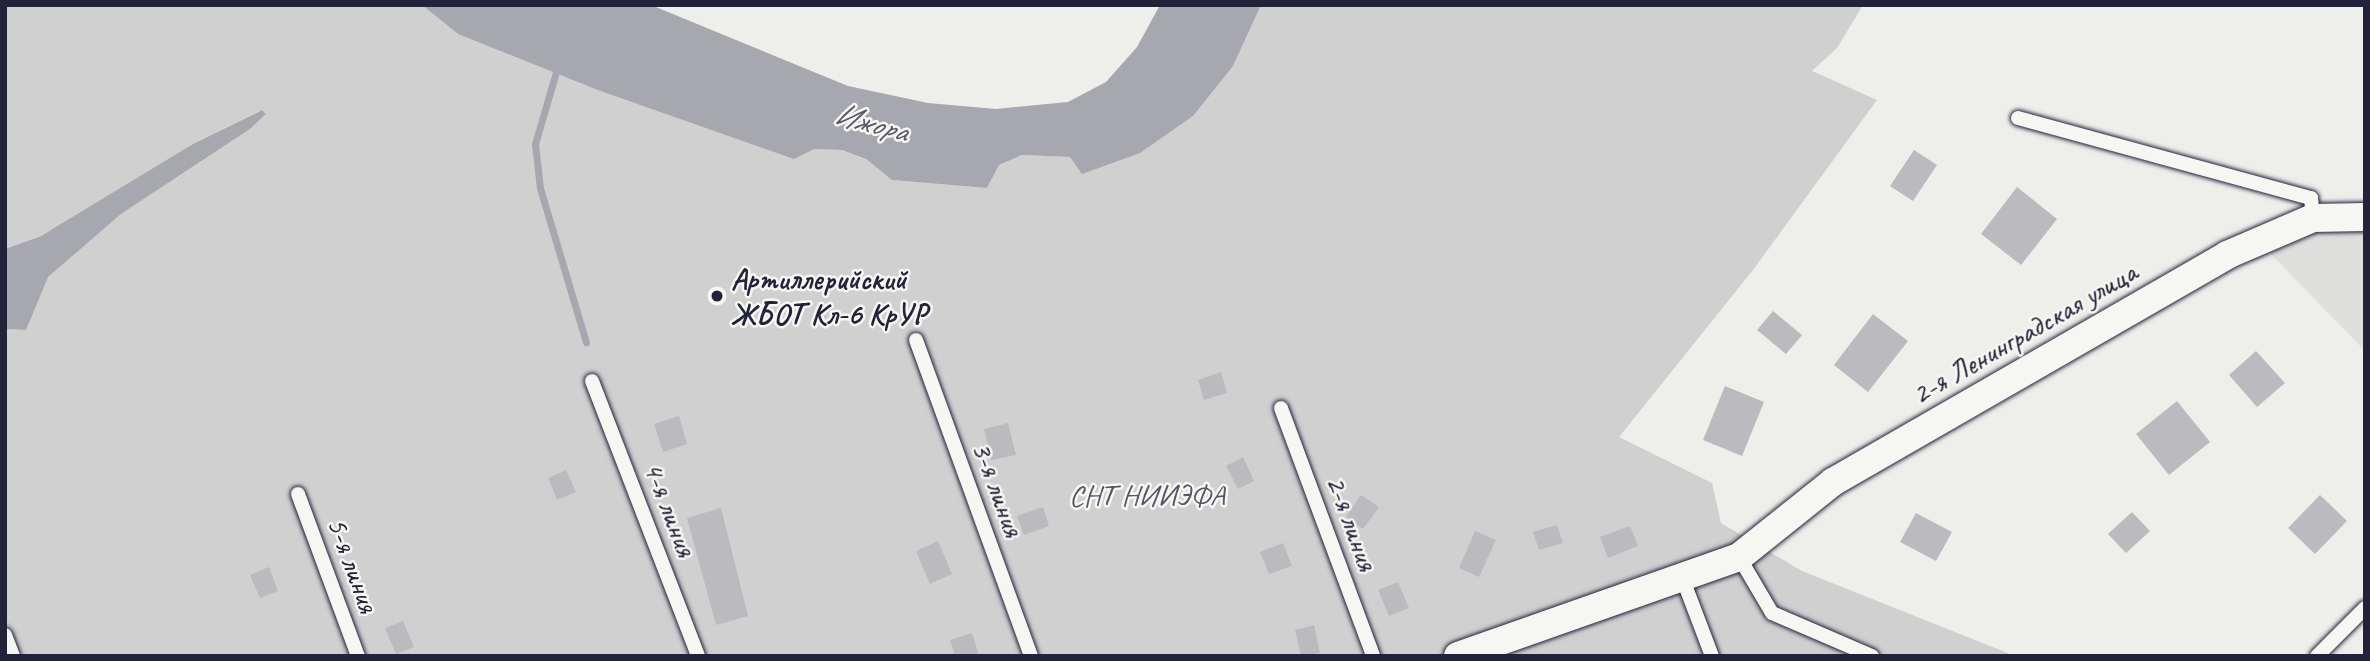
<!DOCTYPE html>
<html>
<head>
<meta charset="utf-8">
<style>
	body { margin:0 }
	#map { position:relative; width:2370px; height:661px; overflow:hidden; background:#eeeeeb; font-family:Caveat,sans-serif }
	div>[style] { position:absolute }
	.built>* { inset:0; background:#dfdfde }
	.green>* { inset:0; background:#d0d0d1 }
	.water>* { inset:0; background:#a7a7af }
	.stream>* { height:7px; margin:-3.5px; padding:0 3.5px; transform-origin:3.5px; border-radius:3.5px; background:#a7a7af }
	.building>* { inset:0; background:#bbbbbf }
	.roads { filter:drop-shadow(0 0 2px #22223b) drop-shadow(0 0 2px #22223b) }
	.lane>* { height:14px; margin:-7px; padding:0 7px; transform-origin:7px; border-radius:7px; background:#f6f6f2 }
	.street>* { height:28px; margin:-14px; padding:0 14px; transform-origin:14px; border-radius:14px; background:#f6f6f2 }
	.dots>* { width:19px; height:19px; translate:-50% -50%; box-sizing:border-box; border:4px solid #f6f6f2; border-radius:50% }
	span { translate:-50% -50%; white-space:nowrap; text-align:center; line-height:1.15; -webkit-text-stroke:5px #f6f6f2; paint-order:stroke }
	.poi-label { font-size:30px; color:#22223b; font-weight:700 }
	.left { translate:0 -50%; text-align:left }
	.street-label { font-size:30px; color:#22223b }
	.park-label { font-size:30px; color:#565668 }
	.water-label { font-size:32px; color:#575769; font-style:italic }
	.frame { position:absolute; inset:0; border:7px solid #22223b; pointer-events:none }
</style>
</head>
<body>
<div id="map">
	<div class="built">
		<div style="clip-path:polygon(2328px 227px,2365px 227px,2365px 351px,2267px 250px)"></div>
	</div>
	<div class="green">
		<div style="clip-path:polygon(5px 5px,422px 5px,458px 34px,595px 89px,814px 149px,842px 150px,866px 159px,892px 180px,987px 188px,999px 165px,1022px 155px,1070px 157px,1233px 66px,1261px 5px,1863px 5px,1837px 48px,1812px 71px,1877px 100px,1753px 270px,1619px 437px,1712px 483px,1721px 523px,1802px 571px,2015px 656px,5px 656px,5px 329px,26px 330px,47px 277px,121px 214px,250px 129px,266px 114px,261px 110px,193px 144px,114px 196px,40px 236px,5px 249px)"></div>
	</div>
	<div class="water">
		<div style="clip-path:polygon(422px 5px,651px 5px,848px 86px,928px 103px,996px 109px,1068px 102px,1106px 82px,1137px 47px,1160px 5px,1261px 5px,1233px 66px,1193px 116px,1140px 153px,1082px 174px,1070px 157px,1022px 155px,999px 165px,987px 188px,892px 180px,866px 159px,842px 150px,814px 149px,794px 159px,595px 89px,458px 34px)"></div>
		<div style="clip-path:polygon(262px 110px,266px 114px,250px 129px,121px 214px,48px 277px,26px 330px,5px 329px,5px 249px,41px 236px,193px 144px)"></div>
	</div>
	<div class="stream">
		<div style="left:556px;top:72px;width:75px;rotate:106.3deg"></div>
		<div style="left:535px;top:144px;width:44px;rotate:83.5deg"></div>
		<div style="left:540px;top:188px;width:161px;rotate:73.4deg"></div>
	</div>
	<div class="building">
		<div style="clip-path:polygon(1914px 150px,1937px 165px,1913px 201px,1890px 186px)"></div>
		<div style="clip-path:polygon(2017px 187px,2057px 219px,2021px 265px,1981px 234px)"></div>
		<div style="clip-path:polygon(1773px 311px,1802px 335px,1786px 354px,1757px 330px)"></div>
		<div style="clip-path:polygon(1873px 314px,1908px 341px,1868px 392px,1834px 365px)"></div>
		<div style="clip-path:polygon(2256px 351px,2285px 383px,2257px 407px,2229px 375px)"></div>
		<div style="clip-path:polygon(1221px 372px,1227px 393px,1204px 400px,1198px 380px)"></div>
		<div style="clip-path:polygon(1725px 386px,1764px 402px,1742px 456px,1703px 440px)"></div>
		<div style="clip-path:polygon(2177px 401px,2210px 442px,2169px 475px,2136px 434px)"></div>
		<div style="clip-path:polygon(679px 416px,687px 444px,663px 452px,654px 424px)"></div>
		<div style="clip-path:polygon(1008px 423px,1016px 455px,991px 460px,984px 429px)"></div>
		<div style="clip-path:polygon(1243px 457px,1254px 481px,1238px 489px,1226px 466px)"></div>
		<div style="clip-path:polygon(566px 470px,576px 492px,557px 500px,548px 478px)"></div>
		<div style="clip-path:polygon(1361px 495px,1379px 507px,1363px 529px,1346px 517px)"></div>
		<div style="clip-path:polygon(2320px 495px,2347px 521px,2315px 554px,2288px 528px)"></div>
		<div style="clip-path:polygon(1043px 507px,1049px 526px,1024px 535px,1017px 516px)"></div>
		<div style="clip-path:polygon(721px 508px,748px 616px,716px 625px,687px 518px)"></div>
		<div style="clip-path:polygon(2132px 512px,2150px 531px,2126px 553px,2108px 534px)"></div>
		<div style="clip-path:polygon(1916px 513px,1952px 532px,1936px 561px,1900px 542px)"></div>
		<div style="clip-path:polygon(1557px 525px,1563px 543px,1539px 550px,1533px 532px)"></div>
		<div style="clip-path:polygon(1630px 526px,1638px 546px,1608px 558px,1600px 537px)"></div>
		<div style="clip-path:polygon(1475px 531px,1496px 540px,1479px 577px,1459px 568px)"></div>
		<div style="clip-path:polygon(938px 541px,952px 574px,930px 584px,916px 551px)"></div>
		<div style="clip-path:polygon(1283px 543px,1292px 566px,1269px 574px,1260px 552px)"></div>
		<div style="clip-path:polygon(269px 567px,278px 591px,260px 598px,250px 575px)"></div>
		<div style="clip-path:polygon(1398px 582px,1409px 608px,1389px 616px,1378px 590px)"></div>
		<div style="clip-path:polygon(403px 621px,414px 647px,396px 654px,385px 628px)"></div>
		<div style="clip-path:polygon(1314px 625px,1320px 653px,1301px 656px,1295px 630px)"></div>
		<div style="clip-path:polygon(972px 633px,979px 656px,955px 656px,950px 640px)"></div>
	</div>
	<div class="roads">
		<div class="lane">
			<div style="left:2018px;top:118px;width:304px;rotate:15.3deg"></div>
			<div style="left:2311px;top:198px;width:20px;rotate:84deg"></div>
			<div style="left:916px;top:340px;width:336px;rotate:70deg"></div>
			<div style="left:592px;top:381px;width:295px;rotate:68.9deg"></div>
			<div style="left:1281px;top:408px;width:265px;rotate:69.6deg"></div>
			<div style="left:298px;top:494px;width:173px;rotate:69.7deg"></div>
			<div style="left:1739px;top:557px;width:65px;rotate:59.5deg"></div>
			<div style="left:1772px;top:613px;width:109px;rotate:23.3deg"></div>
			<div style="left:1682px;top:577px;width:85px;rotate:69.2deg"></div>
			<div style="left:5px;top:635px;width:22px;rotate:69deg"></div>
			<div style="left:2317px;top:656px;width:68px;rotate:-45deg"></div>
		</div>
		<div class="street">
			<div style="left:1458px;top:656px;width:298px;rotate:-19.4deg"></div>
			<div style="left:1739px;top:557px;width:120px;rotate:-38.6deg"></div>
			<div style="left:1833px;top:482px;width:455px;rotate:-29.9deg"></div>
			<div style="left:2227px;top:255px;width:94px;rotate:-23.3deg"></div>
			<div style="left:2313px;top:218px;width:52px;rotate:-1.1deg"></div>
		</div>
	</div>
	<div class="dots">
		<div style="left:717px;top:296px;background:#22223b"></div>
	</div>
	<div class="poi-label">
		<span class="left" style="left:731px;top:296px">Артиллерийский<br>ЖБОТ Кл-6 КрУР</span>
	</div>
	<div class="street-label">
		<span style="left:2024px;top:333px;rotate:-30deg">2-я Ленинградская улица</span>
		<span style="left:998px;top:489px;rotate:70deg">3-я линия</span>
		<span style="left:670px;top:509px;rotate:69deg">4-я линия</span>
		<span style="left:1352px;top:523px;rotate:70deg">2-я линия</span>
		<span style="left:353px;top:565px;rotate:70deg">5-я линия</span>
	</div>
	<div class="park-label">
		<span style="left:1147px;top:495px">СНТ НИИЭФА</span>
	</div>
	<div class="water-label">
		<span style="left:871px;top:123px;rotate:15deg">Ижора</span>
	</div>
	<div class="frame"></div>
</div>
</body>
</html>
